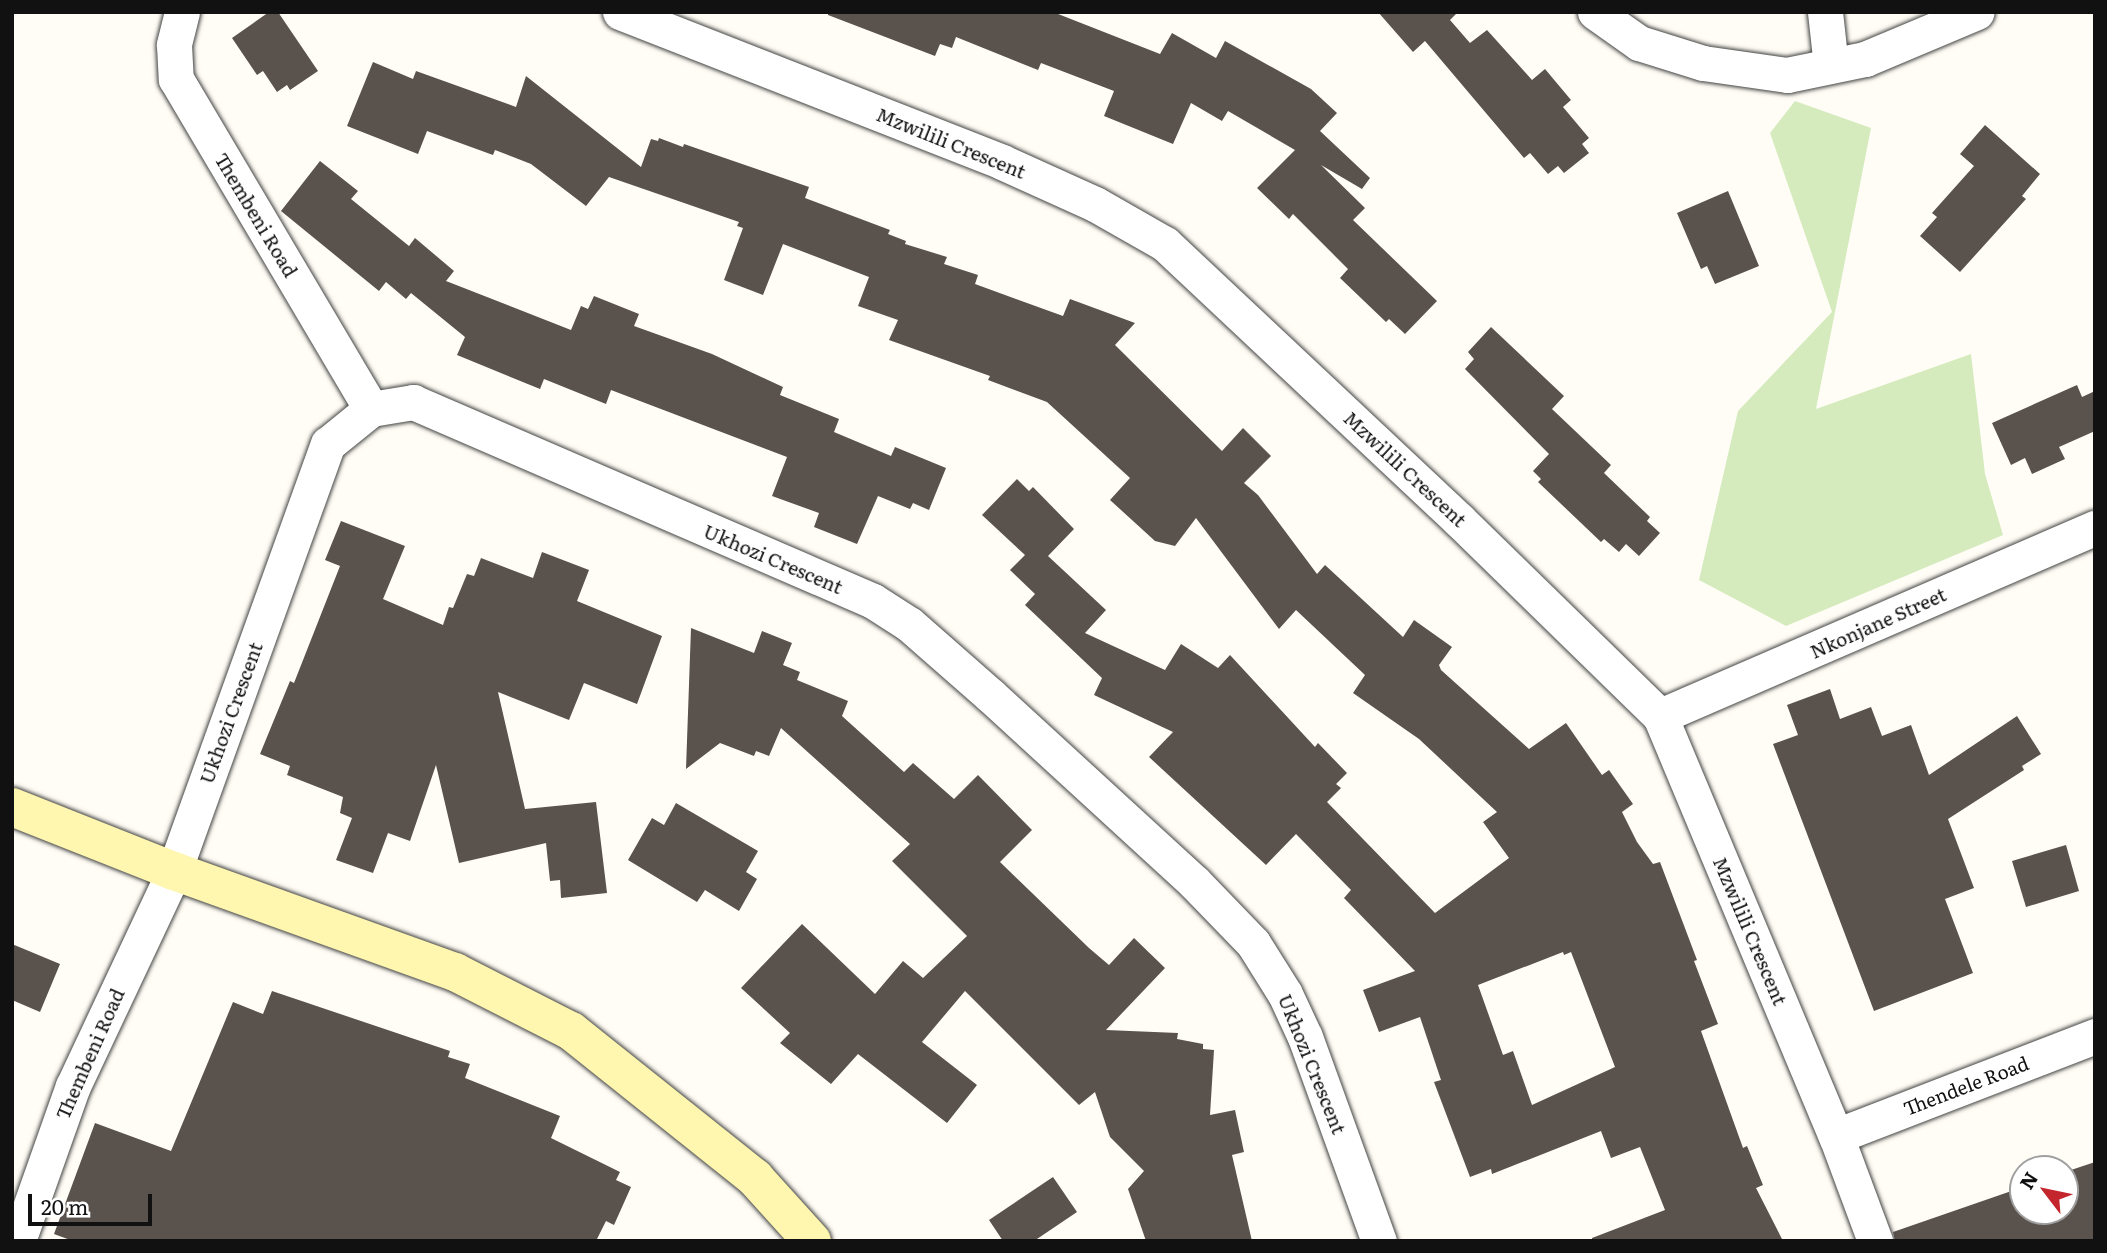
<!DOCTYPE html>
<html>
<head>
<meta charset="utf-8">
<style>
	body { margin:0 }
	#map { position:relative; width:2107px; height:1253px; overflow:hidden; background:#fffdf5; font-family:Literata,serif }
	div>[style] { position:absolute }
	.green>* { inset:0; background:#d5ebbd }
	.building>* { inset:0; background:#5a524d }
	.roads { filter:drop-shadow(0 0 2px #444) drop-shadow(0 0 2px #444) }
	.street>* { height:35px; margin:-17.5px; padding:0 17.5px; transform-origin:17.5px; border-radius:17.5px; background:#fff }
	.secondary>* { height:38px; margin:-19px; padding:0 19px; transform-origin:19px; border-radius:19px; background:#fff6b0 }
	span { translate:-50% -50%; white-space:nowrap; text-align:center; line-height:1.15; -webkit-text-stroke:7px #fff; paint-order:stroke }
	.street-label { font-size:19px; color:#111 }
	.frame { position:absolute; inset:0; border:14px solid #111; pointer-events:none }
	.north { position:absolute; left:2009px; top:1155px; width:70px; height:70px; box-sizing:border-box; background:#fff; border:2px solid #a0a0a0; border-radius:50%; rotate:302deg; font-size:19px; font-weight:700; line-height:28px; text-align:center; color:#111 }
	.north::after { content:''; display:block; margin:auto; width:24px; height:32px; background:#c4262e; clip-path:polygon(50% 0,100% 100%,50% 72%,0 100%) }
	.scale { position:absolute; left:28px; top:1194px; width:124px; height:32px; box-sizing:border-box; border:4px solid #111; border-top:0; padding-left:9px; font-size:21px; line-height:24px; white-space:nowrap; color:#111; -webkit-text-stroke:5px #fff; paint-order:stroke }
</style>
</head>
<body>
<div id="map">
	<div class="green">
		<div style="clip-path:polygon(1795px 101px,1871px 128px,1816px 409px,1971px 354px,1985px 474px,2003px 535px,1786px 626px,1699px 580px,1738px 411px,1832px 312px,1770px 133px)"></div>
	</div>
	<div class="building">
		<div style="clip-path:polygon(269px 12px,278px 12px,318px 71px,290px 90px,287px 85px,277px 92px,263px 71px,257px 75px,232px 38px)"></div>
		<div style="clip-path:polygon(828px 12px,1053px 12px,1160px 54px,1172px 33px,1216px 58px,1225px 41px,1311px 89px,1337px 113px,1320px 131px,1370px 178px,1362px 189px,1321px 165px,1365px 208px,1353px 220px,1437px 301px,1405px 334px,1389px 319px,1386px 322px,1340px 278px,1348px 269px,1293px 214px,1289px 219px,1257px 188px,1295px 150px,1228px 111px,1222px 121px,1191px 103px,1173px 144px,1104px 116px,1114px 91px,1041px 63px,1038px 70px,956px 37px,952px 48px,940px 44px,935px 56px,828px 15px)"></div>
		<div style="clip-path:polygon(1378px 12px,1458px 12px,1450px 20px,1470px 43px,1487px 30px,1532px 80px,1545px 69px,1571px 100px,1563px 107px,1589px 138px,1582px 144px,1589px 153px,1564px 173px,1558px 166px,1548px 174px,1530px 153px,1524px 158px,1425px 41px,1413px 52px)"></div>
		<div style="clip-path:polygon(evenodd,373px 62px,413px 79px,416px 71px,516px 107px,526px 76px,641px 167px,651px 139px,658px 141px,659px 138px,683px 147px,684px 144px,809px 187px,805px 198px,890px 230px,888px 234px,906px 241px,905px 244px,947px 257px,944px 264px,978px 275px,975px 284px,1063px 316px,1070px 299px,1135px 323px,1115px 345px,1222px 451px,1243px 428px,1271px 456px,1244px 483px,1258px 495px,1317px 574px,1325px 565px,1403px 637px,1414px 620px,1452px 647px,1439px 665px,1441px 670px,1529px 749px,1566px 723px,1602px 775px,1609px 770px,1633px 804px,1622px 812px,1637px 842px,1653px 864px,1660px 862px,1697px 960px,1694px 961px,1718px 1024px,1701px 1031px,1743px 1148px,1747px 1146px,1763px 1185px,1756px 1188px,1783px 1241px,1592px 1241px,1592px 1238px,1665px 1210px,1640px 1147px,1611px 1158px,1601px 1131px,1492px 1174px,1491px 1169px,1470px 1177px,1434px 1082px,1441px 1080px,1420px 1017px,1379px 1032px,1363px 990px,1415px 971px,1344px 898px,1351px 890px,1296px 834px,1266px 865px,1149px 757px,1173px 732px,1094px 695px,1102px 678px,1025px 605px,1035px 594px,1010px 570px,1025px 555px,982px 515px,1017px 479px,1029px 491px,1033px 487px,1074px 529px,1048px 556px,1106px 610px,1085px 633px,1165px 670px,1181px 644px,1218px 668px,1230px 655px,1315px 747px,1318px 743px,1347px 773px,1336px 784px,1341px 788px,1327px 802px,1435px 913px,1509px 858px,1483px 822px,1497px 812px,1419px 739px,1353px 693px,1365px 675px,1296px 610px,1279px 629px,1196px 518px,1175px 546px,1155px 541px,1110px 500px,1130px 478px,1047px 402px,988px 380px,990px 376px,889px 340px,898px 320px,858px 306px,869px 277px,783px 244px,763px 295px,724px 280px,743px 228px,737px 226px,739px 222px,609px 177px,586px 206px,531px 164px,495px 150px,493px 155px,427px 131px,418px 154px,347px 126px,373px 62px,1563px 952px,1564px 955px,1571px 952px,1615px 1067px,1532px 1105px,1513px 1051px,1503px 1055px,1478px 985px,1563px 952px)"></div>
		<div style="clip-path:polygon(1985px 125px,2040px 174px,2022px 196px,2026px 199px,1960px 272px,1920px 236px,1937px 217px,1932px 213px,1974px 166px,1960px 154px)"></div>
		<div style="clip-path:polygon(320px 161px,358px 191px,351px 199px,409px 246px,415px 238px,454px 271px,446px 281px,571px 330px,581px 306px,588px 309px,594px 296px,639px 314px,634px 326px,712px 354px,783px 387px,780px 395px,839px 419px,834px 432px,891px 456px,895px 447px,946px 468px,929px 510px,913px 503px,910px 509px,878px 496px,857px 544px,814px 527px,819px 513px,772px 496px,787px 457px,611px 390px,606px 404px,544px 379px,540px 389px,457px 355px,465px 337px,411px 293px,406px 299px,386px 282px,379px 291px,281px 211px)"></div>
		<div style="clip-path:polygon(1728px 191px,1759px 266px,1715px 284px,1707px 266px,1701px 269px,1677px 213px)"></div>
		<div style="clip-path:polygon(1491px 327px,1564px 396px,1552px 409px,1611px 465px,1604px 473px,1650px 517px,1647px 521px,1660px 533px,1639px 556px,1626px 544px,1619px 552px,1604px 539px,1601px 542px,1538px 482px,1541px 479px,1533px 471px,1549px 454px,1465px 369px,1474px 359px,1468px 352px)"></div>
		<div style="clip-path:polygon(2077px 385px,2082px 397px,2095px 391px,2095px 431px,2059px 447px,2065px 459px,2032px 474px,2025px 458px,2011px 465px,1992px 423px)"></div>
		<div style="clip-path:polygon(341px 521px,405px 546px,383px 599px,443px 625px,449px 607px,453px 608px,467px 574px,474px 576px,481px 558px,533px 578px,542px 552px,589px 570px,577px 601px,662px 636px,637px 704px,584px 683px,569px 720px,498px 692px,525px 809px,596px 802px,607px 893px,561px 898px,560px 880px,550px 881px,546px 843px,459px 863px,436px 765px,410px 841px,388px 833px,373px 873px,336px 860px,352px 818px,340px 813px,343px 797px,287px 775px,290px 766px,260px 754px,290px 681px,294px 683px,340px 566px,325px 560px)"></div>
		<div style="clip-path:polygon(691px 628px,754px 653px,762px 631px,792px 643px,783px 665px,800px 672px,797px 680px,848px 701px,842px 716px,904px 772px,913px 763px,954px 799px,978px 775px,1032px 830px,1000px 862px,1089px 948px,1109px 965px,1134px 938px,1165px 968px,1106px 1030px,1178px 1033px,1177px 1039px,1203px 1044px,1203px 1049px,1214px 1050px,1210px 1115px,1235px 1110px,1244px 1152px,1232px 1155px,1252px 1241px,1146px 1241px,1128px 1189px,1144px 1171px,1110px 1137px,1095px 1092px,1079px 1105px,965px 991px,922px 1042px,977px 1085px,947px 1123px,858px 1054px,831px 1084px,780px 1043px,790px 1033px,741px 988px,802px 924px,875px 994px,903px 961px,923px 978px,967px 936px,892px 861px,910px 844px,781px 728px,769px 756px,756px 751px,754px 756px,720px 743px,686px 769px)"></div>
		<div style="clip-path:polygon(1830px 689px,1840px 719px,1871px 707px,1882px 736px,1911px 725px,1929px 775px,2017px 716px,2041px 754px,2022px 766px,2024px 770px,1948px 819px,1974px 888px,1945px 899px,1973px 973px,1874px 1011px,1773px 744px,1798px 735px,1787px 705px)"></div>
		<div style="clip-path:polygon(676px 803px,758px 851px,746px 872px,757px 879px,739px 911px,705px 890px,697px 902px,628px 860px,652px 818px,664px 825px)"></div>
		<div style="clip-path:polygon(2066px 845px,2079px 891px,2026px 907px,2012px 861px)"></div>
		<div style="clip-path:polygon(12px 944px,60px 964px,40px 1012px,12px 1000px)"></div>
		<div style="clip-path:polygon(272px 991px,450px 1051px,448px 1057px,470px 1064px,465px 1078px,560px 1116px,551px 1138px,620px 1172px,616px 1180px,631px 1187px,614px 1225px,606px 1221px,596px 1241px,73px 1241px,54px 1234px,95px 1123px,171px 1151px,233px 1002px,263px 1014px)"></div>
		<div style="clip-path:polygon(2095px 1162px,2095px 1241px,1895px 1241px,1893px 1232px,2023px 1187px,2023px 1211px,2065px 1211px,2065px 1172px)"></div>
		<div style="clip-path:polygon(1053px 1177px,1077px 1212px,1034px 1241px,1003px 1241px,989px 1220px)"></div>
	</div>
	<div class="roads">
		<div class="street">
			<div style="left:182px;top:12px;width:34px;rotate:104deg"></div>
			<div style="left:174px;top:45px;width:34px;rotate:87deg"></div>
			<div style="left:176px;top:79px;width:383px;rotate:59.4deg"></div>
			<div style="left:620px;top:12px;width:410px;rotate:21.4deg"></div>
			<div style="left:1002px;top:162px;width:102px;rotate:24.3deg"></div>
			<div style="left:1095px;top:204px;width:81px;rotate:29.7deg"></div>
			<div style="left:1165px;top:244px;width:403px;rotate:43.2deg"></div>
			<div style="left:1459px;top:520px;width:281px;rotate:44.3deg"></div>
			<div style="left:1660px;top:716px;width:455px;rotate:67.3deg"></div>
			<div style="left:1836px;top:1136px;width:112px;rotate:69.6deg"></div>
			<div style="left:1595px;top:12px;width:54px;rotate:35.2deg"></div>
			<div style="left:1639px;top:43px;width:67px;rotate:17.4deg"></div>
			<div style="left:1703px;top:63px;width:85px;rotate:8.1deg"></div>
			<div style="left:1787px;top:75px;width:80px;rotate:-11.6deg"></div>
			<div style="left:1865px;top:59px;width:121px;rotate:-22.8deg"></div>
			<div style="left:1825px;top:12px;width:54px;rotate:83.7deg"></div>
			<div style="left:1660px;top:716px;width:474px;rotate:-23.4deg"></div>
			<div style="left:1836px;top:1136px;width:278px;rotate:-21.1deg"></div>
			<div style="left:18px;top:1241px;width:164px;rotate:-70.5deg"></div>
			<div style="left:73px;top:1086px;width:238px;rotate:-64.8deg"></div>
			<div style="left:174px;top:871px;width:454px;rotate:-70.2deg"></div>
			<div style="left:328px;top:444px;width:55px;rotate:-39.1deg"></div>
			<div style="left:371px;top:409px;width:43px;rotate:-9.5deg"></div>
			<div style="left:413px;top:402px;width:501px;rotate:23.39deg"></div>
			<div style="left:873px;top:601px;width:43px;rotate:32.6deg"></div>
			<div style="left:909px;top:624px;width:109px;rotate:41.3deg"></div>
			<div style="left:991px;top:696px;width:275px;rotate:42.5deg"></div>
			<div style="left:1194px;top:882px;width:85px;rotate:46deg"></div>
			<div style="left:1253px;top:943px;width:60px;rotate:57.9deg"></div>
			<div style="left:1285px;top:994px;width:47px;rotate:65.1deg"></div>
			<div style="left:1305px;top:1037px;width:217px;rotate:70.1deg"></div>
		</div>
		<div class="secondary">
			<div style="left:12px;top:807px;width:174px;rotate:21.6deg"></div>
			<div style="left:174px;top:871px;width:299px;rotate:19.8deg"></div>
			<div style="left:455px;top:972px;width:130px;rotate:27deg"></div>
			<div style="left:571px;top:1031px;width:236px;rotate:38.6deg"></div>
			<div style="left:755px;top:1178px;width:85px;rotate:47.9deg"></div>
		</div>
	</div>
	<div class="street-label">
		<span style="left:951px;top:143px;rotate:22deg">Mzwilili Crescent</span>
		<span style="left:256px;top:215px;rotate:59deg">Thembeni Road</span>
		<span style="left:1405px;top:469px;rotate:43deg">Mzwilili Crescent</span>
		<span style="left:773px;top:559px;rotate:23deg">Ukhozi Crescent</span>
		<span style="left:1878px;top:623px;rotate:-24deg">Nkonjane Street</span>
		<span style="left:231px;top:713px;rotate:-70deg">Ukhozi Crescent</span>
		<span style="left:1750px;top:931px;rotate:67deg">Mzwilili Crescent</span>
		<span style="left:90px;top:1054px;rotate:-66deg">Thembeni Road</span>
		<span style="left:1312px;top:1064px;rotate:68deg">Ukhozi Crescent</span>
		<span style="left:1966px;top:1086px;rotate:-21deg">Thendele Road</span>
	</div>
	<div class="frame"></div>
	<div class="north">N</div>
	<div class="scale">20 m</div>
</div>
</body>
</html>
